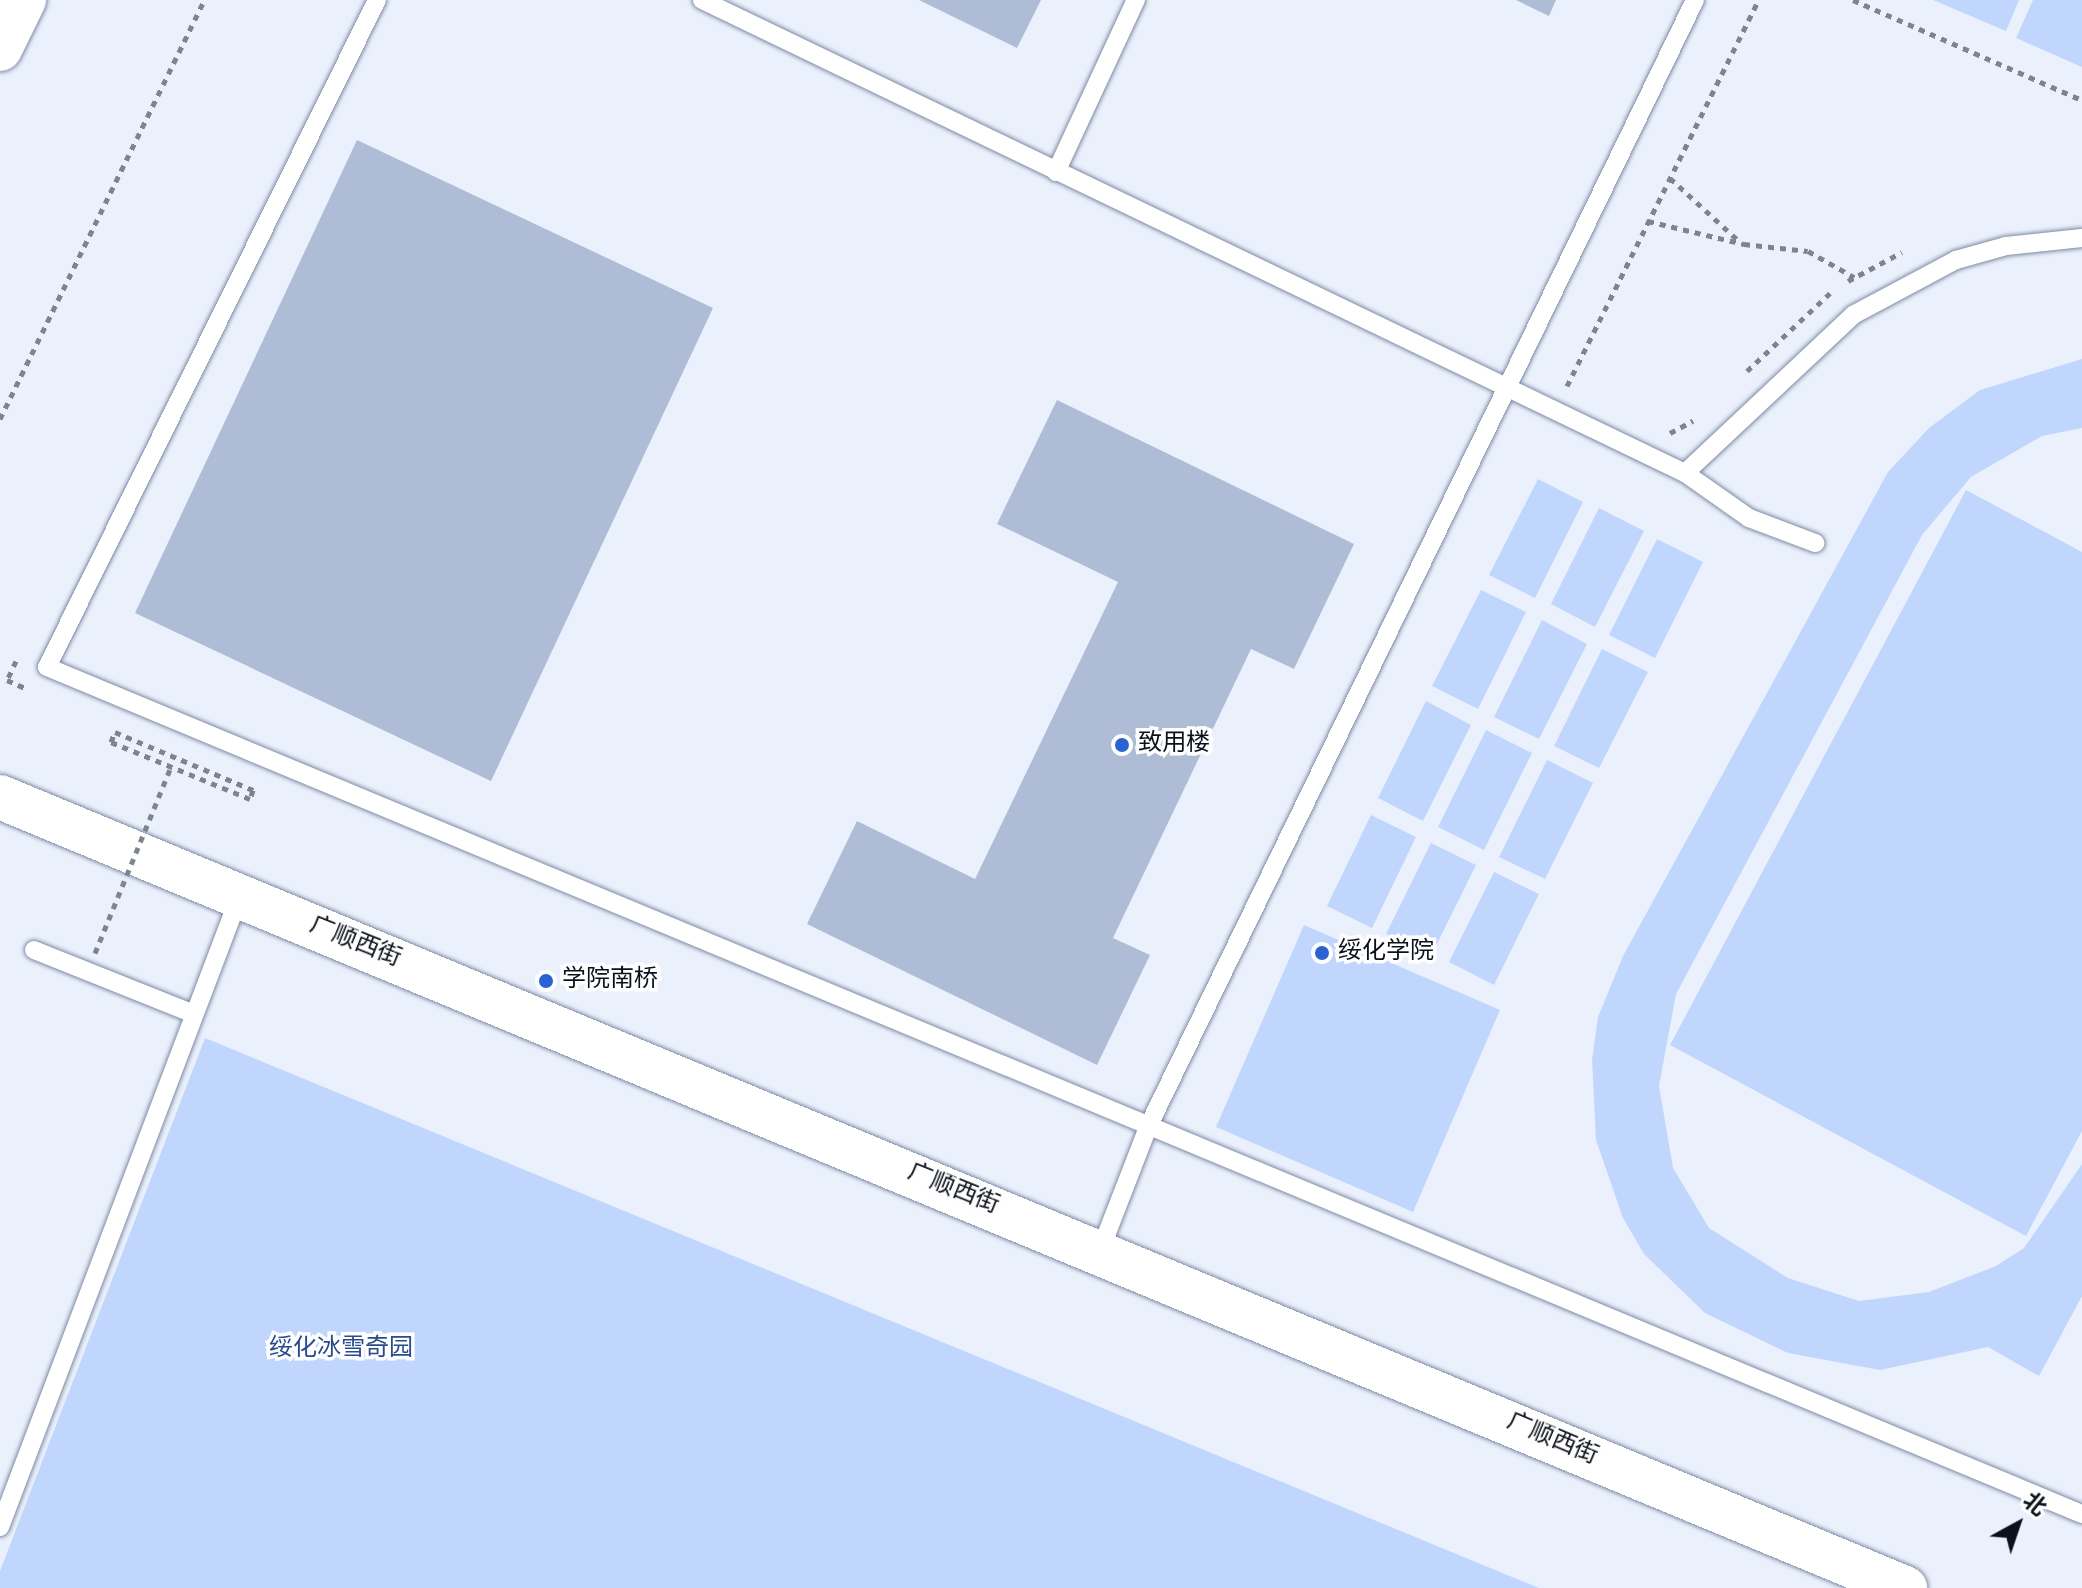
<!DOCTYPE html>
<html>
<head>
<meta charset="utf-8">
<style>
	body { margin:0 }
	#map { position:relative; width:2082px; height:1588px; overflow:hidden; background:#ebf1fc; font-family:Overpass,"Noto Sans SC",sans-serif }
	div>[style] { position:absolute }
	.green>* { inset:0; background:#c0d6fc }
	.building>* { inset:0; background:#aebcd6 }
	.path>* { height:5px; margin-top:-2.5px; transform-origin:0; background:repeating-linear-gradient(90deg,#7e848e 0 6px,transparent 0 12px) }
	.roads { filter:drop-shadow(0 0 2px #7e8ba4) drop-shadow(0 0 2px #7e8ba4) }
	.service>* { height:18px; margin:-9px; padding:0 9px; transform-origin:9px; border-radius:9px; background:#fff }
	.secondary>* { height:44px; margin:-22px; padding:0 22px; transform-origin:22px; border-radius:22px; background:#fff }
	.trunk>* { height:44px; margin:-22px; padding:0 22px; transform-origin:22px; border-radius:22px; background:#fff }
	.path-bridge>* { height:5px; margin-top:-2.5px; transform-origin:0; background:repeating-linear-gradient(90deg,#7e848e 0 6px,transparent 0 12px) }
	.dots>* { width:22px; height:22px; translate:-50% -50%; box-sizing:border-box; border:4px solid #fefefe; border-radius:50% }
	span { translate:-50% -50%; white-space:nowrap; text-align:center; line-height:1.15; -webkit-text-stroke:7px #fefefe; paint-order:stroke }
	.poi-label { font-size:24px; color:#0b1019 }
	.left { translate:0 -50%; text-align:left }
	.street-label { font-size:24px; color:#0b1019 }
	.park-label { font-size:24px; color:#2a4c8d }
	.north { position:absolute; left:1978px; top:1484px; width:80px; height:80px; -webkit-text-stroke:6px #fefefe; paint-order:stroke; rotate:40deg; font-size:22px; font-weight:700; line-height:32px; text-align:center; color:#0b1019 }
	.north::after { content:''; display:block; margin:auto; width:28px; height:36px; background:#0b1019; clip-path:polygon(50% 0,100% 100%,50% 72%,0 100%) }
</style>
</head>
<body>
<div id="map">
	<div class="green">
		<div style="clip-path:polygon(1933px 0,2019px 0,2006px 31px)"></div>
		<div style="clip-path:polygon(2033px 0,2082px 0,2082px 67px,2016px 38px)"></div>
		<div style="clip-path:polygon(2082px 359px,2082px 428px,2042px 436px,1971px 477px,1922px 535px,1676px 994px,1659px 1086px,1673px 1168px,1709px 1228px,1788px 1278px,1859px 1301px,1929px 1292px,1996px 1266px,2024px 1248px,2082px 1164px,2082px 1296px,2039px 1376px,1988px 1347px,1880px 1370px,1788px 1353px,1705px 1313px,1644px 1254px,1623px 1218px,1596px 1140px,1592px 1060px,1598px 1017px,1623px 956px,1888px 472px,1929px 428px,1980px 390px)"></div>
		<div style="clip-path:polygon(1538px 479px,1583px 502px,1535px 598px,1489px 575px)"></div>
		<div style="clip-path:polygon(1966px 490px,2082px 552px,2082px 1131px,2026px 1236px,1670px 1045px)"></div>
		<div style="clip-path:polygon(1599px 508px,1644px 531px,1595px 627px,1551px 604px)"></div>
		<div style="clip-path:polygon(1657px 539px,1703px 562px,1655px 658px,1609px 635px)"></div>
		<div style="clip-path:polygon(1481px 590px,1526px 612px,1478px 709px,1432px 686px)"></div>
		<div style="clip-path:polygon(1542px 620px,1587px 644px,1539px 739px,1494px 717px)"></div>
		<div style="clip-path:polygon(1602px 649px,1648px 672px,1599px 768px,1554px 746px)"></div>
		<div style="clip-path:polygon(1426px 701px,1471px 725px,1423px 821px,1378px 798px)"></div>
		<div style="clip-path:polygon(1486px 730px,1532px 753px,1484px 850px,1438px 827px)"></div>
		<div style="clip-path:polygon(1547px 760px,1593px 783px,1545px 879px,1499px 857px)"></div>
		<div style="clip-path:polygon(1371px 815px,1416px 837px,1372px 928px,1327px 906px)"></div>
		<div style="clip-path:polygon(1431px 843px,1476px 865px,1431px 956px,1386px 934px)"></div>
		<div style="clip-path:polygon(1494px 872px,1539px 894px,1494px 985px,1449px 962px)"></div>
		<div style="clip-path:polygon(1304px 925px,1500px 1010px,1413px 1212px,1216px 1127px)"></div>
		<div style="clip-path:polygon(205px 1038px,1539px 1588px,0 1588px,0 1571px)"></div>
	</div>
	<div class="building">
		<div style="clip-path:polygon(919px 0,1041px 0,1017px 48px)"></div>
		<div style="clip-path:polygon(1516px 0,1556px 0,1549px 16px)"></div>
		<div style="clip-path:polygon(357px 140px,713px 308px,491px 781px,135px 613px)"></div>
		<div style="clip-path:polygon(1057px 400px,1354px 544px,1294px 669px,1251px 649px,1113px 938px,1150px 955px,1097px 1065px,807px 924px,857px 821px,975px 879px,1118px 582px,997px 524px)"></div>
	</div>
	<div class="path">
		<div style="left:1853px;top:0;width:250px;rotate:23.6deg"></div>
		<div style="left:1670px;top:178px;width:95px;rotate:42.4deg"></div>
		<div style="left:1648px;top:221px;width:99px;rotate:13.5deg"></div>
		<div style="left:1744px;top:244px;width:64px;rotate:6.2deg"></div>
		<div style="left:1808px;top:251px;width:53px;rotate:29.5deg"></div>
		<div style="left:1848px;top:281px;width:61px;rotate:-28.2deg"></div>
		<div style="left:1747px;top:371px;width:114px;rotate:-43.2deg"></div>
		<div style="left:1567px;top:386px;width:431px;rotate:-63.6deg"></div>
		<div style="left:0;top:419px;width:466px;rotate:-64deg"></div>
		<div style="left:1670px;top:433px;width:26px;rotate:-28deg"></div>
		<div style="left:16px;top:661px;width:21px;rotate:115deg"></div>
		<div style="left:7px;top:680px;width:20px;rotate:24deg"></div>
		<div style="left:115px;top:732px;width:150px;rotate:22.8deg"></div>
		<div style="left:253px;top:790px;width:9px;rotate:108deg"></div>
		<div style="left:250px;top:799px;width:150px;rotate:-157.7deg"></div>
		<div style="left:111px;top:742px;width:11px;rotate:-68deg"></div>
	</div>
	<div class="roads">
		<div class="service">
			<div style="left:377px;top:0;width:744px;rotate:116.32deg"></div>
			<div style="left:47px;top:667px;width:2204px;rotate:22.6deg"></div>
			<div style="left:702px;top:0;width:1091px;rotate:25.7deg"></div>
			<div style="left:1685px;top:473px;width:231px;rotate:-43.2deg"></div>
			<div style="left:1853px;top:315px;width:117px;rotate:-28.1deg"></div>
			<div style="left:1956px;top:260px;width:52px;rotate:-15.6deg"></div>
			<div style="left:2006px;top:246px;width:76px;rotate:-6deg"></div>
			<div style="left:1056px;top:172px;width:190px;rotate:-65.1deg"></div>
			<div style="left:1685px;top:473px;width:78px;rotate:35.1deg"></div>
			<div style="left:1749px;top:518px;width:71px;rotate:20.7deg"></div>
			<div style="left:34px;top:950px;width:172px;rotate:21.8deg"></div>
			<div style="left:1100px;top:1251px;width:133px;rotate:-68.8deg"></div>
			<div style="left:1148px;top:1127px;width:1253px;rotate:-64.11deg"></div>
			<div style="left:0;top:1527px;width:676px;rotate:-69.21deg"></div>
		</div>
		<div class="secondary">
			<div style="left:0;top:797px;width:2063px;rotate:22.55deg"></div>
		</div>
		<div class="trunk">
			<div style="left:0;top:49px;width:55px;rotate:-63.9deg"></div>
		</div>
	</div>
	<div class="path-bridge">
		<div style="left:95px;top:953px;width:201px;rotate:-67.8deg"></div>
	</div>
	<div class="dots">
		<div style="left:1122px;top:745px;background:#2a63d1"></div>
		<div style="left:1322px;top:953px;background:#2a63d1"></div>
		<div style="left:546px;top:981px;background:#2a63d1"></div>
	</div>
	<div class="poi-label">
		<span class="left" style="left:1138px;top:745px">致用楼</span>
		<span class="left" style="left:1338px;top:953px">绥化学院</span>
		<span class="left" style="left:562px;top:981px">学院南桥</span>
	</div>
	<div class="street-label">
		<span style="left:355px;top:943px;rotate:22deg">广顺西街</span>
		<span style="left:953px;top:1190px;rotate:22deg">广顺西街</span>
		<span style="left:1552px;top:1440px;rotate:23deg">广顺西街</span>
	</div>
	<div class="park-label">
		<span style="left:341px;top:1350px">绥化冰雪奇园</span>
	</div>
	<div class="north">北</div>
</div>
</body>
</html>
